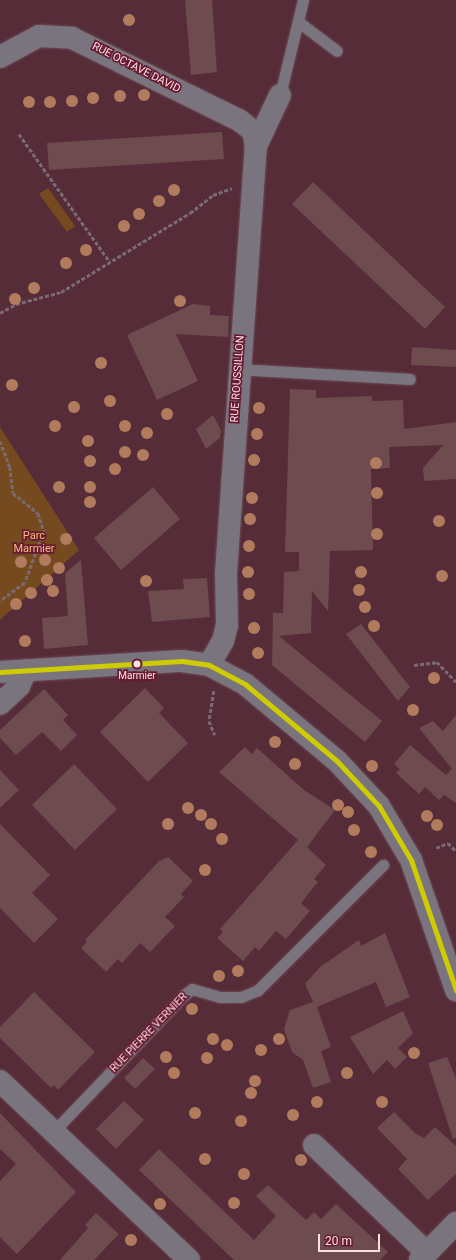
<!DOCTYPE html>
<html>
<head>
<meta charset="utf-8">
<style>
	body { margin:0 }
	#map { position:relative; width:456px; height:1260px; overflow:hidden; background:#562c38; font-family:Roboto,sans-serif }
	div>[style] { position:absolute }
	.green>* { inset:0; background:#754a1e }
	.building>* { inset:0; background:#6d4b4e }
	.path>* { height:2.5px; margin-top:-1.25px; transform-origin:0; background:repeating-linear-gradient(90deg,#7b6973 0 4px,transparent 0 6px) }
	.roads { filter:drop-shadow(0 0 1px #6d4c55) drop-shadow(0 0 1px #6d4c55) }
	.lane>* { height:11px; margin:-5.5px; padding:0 5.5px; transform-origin:5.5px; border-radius:5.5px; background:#79747e }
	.street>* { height:22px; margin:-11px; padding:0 11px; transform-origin:11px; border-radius:11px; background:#79747e }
	.bus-1>* { height:5px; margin:-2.5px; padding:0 2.5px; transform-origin:2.5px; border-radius:2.5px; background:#cecb00 }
	.trees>* { width:12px; height:12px; margin:-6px; border-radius:50%; background:#b17c5e }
	.dots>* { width:11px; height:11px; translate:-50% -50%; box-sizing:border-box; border:2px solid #671a31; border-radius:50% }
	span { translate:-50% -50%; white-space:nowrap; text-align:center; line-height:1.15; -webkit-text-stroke:3.5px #671a31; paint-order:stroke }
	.bus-label { font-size:10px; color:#fcdfe3 }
	.street-label { font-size:11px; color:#fcdfe3 }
	.park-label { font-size:11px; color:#fbbe7d }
	.scale { position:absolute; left:318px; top:1234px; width:62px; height:18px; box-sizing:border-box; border:2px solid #fcdfe3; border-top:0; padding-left:5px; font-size:12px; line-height:14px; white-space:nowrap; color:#fcdfe3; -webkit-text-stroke:3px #671a31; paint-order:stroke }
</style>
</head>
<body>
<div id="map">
	<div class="green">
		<div style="clip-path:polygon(48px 188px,75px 226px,67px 232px,39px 194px)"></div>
		<div style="clip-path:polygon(0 427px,79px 550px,0 620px)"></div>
	</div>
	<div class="building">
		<div style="clip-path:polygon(185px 0,212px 0,217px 72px,191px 75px)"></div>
		<div style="clip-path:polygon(222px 132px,224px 159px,49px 170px,47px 143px)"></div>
		<div style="clip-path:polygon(313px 182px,445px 307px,425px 329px,292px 204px)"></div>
		<div style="clip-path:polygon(193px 304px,210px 306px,210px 315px,229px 316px,228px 337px,176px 334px,198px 381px,157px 400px,127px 335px)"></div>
		<div style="clip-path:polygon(412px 347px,456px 350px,456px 367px,411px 365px)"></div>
		<div style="clip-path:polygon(290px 389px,316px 390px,316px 398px,372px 396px,372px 401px,403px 400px,404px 429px,456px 422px,456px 479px,424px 481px,423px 468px,443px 445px,389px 447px,390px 468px,371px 469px,373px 550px,330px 551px,328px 611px,312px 591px,311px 633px,279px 636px,382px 721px,365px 742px,272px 665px,273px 613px,283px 613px,284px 572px,299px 571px,299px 552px,285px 552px)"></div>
		<div style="clip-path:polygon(213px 415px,221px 430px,220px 438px,206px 449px,196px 429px)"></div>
		<div style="clip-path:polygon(153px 487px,180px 519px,121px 570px,94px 538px)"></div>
		<div style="clip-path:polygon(81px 560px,88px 645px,44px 649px,42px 618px,68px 616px,65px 573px)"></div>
		<div style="clip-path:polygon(207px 578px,210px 617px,152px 622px,148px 591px,184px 589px,183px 579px)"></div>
		<div style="clip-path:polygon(361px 624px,410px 687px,398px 701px,346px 634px)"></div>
		<div style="clip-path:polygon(145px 688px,164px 708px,159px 713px,188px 743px,148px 782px,100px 732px)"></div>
		<div style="clip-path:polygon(44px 689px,68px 715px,63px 720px,77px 735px,61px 751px,42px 732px,16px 755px,0 738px,0 730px)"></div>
		<div style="clip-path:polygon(456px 715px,456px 803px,444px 795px,439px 800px,425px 787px,419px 794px,396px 773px,400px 769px,394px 764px,410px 745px,446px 775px,452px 769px,419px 728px,433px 721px,443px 731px)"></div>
		<div style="clip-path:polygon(245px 747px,252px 754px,257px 748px,304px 790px,335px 810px,307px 847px,326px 865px,314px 879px,318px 882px,301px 903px,310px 911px,286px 939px,276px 931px,259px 951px,255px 947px,243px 961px,217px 938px,223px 932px,220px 929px,298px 840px,219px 772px)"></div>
		<div style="clip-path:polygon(74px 764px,117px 809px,75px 850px,32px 805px)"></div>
		<div style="clip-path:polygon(0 770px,19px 790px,0 808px)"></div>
		<div style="clip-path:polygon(0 824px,50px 875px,32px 893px,58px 919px,34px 943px,0 908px)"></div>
		<div style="clip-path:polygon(168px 857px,193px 881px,181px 894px,184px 897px,165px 917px,175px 926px,150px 952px,140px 943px,122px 963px,118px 959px,106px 972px,81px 948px,87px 942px,85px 940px,159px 861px)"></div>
		<div style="clip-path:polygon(385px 933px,410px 997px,386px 1007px,376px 982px,317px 1007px,331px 1047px,321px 1051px,331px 1082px,313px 1088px,303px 1060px,292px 1052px,284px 1029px,290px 1010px,313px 1002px,305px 984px,320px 967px,359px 940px,361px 946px)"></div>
		<div style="clip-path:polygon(34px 992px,95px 1052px,58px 1090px,54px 1085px,51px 1088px,0 1038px,0 1027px)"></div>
		<div style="clip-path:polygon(403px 1011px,413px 1033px,398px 1048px,407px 1057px,395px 1069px,387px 1060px,373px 1074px,350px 1037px)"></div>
		<div style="clip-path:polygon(447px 1057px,456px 1078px,456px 1138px,453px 1139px,428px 1063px)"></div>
		<div style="clip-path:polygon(143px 1058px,155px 1069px,135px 1089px,124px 1078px)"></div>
		<div style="clip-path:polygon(124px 1101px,144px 1120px,116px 1149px,96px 1129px)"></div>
		<div style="clip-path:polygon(394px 1112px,416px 1134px,424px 1138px,435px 1127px,456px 1146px,456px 1174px,428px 1200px,398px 1169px,407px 1159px,377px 1128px)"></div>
		<div style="clip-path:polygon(0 1113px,76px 1192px,17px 1254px,0 1237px,0 1181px,16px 1164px,0 1149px)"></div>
		<div style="clip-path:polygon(159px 1149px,254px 1240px,276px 1216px,256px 1196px,268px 1185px,306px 1220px,314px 1212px,321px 1219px,336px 1204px,388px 1252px,380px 1260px,234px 1260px,139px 1170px)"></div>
		<div style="clip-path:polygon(96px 1213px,119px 1234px,94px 1260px,60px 1260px,88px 1228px,85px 1225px)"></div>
	</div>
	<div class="path">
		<div style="left:19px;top:134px;width:157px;rotate:54.6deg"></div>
		<div style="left:0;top:313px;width:18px;rotate:-29deg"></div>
		<div style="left:16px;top:304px;width:47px;rotate:-14.9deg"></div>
		<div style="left:61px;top:292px;width:151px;rotate:-31.5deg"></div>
		<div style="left:190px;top:213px;width:29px;rotate:-38deg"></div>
		<div style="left:213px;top:195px;width:20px;rotate:-20deg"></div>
		<div style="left:0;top:441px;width:28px;rotate:69deg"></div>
		<div style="left:10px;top:467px;width:26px;rotate:83deg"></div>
		<div style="left:13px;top:493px;width:32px;rotate:39deg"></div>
		<div style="left:38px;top:513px;width:19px;rotate:72deg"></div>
		<div style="left:44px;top:531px;width:55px;rotate:110.1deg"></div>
		<div style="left:25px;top:583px;width:31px;rotate:144deg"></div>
		<div style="left:414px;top:665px;width:23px;rotate:-7deg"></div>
		<div style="left:437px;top:662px;width:28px;rotate:46deg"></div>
		<div style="left:214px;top:691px;width:30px;rotate:99deg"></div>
		<div style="left:209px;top:721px;width:15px;rotate:67deg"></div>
		<div style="left:436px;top:848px;width:13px;rotate:-23deg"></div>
		<div style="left:448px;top:843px;width:11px;rotate:45deg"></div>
	</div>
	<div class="roads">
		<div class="lane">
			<div style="left:300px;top:23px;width:46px;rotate:37.1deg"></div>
			<div style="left:280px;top:95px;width:98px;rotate:-76.4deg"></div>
			<div style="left:238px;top:369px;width:172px;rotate:3.3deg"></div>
			<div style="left:53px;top:1132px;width:190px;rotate:-46.3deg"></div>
			<div style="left:184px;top:995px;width:10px;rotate:-37deg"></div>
			<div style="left:192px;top:989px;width:29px;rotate:16deg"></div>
			<div style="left:220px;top:997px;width:21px"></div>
			<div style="left:241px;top:997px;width:18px;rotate:-22deg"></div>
			<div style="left:258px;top:990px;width:177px;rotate:-45deg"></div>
		</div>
		<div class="street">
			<div style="left:0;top:57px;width:44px;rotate:-28.3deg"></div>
			<div style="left:39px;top:36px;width:33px;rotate:3deg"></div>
			<div style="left:72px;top:38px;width:186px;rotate:26.2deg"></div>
			<div style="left:239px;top:120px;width:18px;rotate:38deg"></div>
			<div style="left:253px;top:131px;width:15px;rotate:79deg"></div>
			<div style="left:209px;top:665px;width:28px;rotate:-60deg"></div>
			<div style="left:223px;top:641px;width:16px;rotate:-76deg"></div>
			<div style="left:227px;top:625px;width:52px;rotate:-91.1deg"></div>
			<div style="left:226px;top:573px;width:428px;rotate:-86deg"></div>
			<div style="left:256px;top:146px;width:56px;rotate:-64.8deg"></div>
			<div style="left:0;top:672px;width:182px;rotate:-3.5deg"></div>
			<div style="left:182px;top:661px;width:27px;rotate:8deg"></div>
			<div style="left:209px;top:665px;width:41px;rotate:27.8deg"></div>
			<div style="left:245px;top:684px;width:120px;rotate:39.9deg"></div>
			<div style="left:337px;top:761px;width:62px;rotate:47deg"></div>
			<div style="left:379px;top:806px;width:63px;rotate:59.3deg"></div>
			<div style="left:411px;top:860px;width:138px;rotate:70.9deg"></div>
			<div style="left:0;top:704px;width:26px;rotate:-43deg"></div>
			<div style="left:19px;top:686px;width:17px;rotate:-66deg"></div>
			<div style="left:0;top:1081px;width:260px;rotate:43.4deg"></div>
			<div style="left:314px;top:1145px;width:156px;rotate:43.7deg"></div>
			<div style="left:420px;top:1260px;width:52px;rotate:-45.8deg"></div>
		</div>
	</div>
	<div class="bus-1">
		<div style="left:0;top:672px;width:182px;rotate:-3.5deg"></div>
		<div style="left:182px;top:661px;width:27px;rotate:8deg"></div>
		<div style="left:209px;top:665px;width:41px;rotate:27.8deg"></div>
		<div style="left:245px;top:684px;width:120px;rotate:39.9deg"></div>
		<div style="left:337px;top:761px;width:62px;rotate:47deg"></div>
		<div style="left:379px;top:806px;width:63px;rotate:59.3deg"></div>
		<div style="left:411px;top:860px;width:138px;rotate:70.9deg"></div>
	</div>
	<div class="trees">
		<div style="left:129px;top:20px"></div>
		<div style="left:144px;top:95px"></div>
		<div style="left:120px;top:96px"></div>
		<div style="left:93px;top:98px"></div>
		<div style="left:72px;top:101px"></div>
		<div style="left:29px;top:102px"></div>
		<div style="left:50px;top:102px"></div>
		<div style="left:174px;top:190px"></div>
		<div style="left:159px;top:201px"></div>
		<div style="left:139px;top:214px"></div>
		<div style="left:124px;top:226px"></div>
		<div style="left:86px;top:250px"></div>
		<div style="left:66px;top:263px"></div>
		<div style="left:34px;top:288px"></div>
		<div style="left:15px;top:299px"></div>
		<div style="left:180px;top:301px"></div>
		<div style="left:101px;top:363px"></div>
		<div style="left:12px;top:385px"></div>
		<div style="left:110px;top:401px"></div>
		<div style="left:74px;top:407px"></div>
		<div style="left:259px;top:408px"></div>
		<div style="left:167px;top:414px"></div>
		<div style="left:55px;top:426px"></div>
		<div style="left:125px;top:426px"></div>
		<div style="left:147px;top:433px"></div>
		<div style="left:257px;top:434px"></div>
		<div style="left:88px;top:441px"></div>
		<div style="left:125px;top:452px"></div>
		<div style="left:143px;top:455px"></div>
		<div style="left:254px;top:460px"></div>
		<div style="left:90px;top:461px"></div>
		<div style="left:376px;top:463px"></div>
		<div style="left:115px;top:469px"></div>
		<div style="left:59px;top:487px"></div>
		<div style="left:90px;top:487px"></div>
		<div style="left:377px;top:493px"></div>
		<div style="left:252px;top:498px"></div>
		<div style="left:90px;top:502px"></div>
		<div style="left:250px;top:519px"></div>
		<div style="left:439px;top:521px"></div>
		<div style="left:377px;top:534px"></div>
		<div style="left:66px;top:539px"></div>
		<div style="left:249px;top:546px"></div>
		<div style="left:45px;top:560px"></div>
		<div style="left:21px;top:562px"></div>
		<div style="left:59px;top:568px"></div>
		<div style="left:248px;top:572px"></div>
		<div style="left:361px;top:572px"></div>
		<div style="left:442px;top:576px"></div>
		<div style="left:47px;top:580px"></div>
		<div style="left:146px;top:581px"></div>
		<div style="left:359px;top:590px"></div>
		<div style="left:53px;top:591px"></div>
		<div style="left:31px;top:593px"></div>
		<div style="left:249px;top:594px"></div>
		<div style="left:16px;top:604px"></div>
		<div style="left:365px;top:607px"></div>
		<div style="left:374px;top:626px"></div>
		<div style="left:254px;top:628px"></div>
		<div style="left:25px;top:641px"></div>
		<div style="left:258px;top:653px"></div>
		<div style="left:434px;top:678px"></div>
		<div style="left:413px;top:710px"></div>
		<div style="left:275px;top:742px"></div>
		<div style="left:295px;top:764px"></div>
		<div style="left:372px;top:766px"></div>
		<div style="left:338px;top:805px"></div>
		<div style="left:188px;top:808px"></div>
		<div style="left:348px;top:812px"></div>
		<div style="left:201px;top:815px"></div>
		<div style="left:427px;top:816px"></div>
		<div style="left:168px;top:824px"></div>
		<div style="left:211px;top:824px"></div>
		<div style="left:437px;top:825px"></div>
		<div style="left:354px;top:830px"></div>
		<div style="left:222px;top:839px"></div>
		<div style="left:371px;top:852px"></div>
		<div style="left:205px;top:870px"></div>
		<div style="left:238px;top:971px"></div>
		<div style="left:219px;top:976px"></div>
		<div style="left:192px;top:1009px"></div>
		<div style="left:213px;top:1039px"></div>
		<div style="left:279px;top:1039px"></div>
		<div style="left:227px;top:1045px"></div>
		<div style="left:261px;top:1050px"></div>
		<div style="left:414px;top:1053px"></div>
		<div style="left:166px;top:1057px"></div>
		<div style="left:207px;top:1058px"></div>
		<div style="left:174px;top:1073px"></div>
		<div style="left:347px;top:1073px"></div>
		<div style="left:255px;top:1081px"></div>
		<div style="left:251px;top:1093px"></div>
		<div style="left:317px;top:1102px"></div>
		<div style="left:382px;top:1102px"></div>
		<div style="left:195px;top:1113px"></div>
		<div style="left:293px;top:1115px"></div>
		<div style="left:241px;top:1121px"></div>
		<div style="left:205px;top:1159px"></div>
		<div style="left:301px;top:1160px"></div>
		<div style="left:244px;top:1174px"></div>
		<div style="left:234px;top:1203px"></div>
		<div style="left:160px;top:1204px"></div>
		<div style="left:131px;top:1240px"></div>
	</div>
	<div class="dots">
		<div style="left:137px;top:664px;background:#fcdfe3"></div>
	</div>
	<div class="bus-label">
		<span style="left:137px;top:676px">Marmier</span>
	</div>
	<div class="street-label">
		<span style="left:136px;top:68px;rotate:27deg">RUE OCTAVE DAVID</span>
		<span style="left:238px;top:379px;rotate:-86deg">RUE ROUSSILLON</span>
		<span style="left:149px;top:1033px;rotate:-46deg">RUE PIERRE VERNIER</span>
	</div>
	<div class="park-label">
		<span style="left:34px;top:543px">Parc<br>Marmier</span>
	</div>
	<div class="scale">20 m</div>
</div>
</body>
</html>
